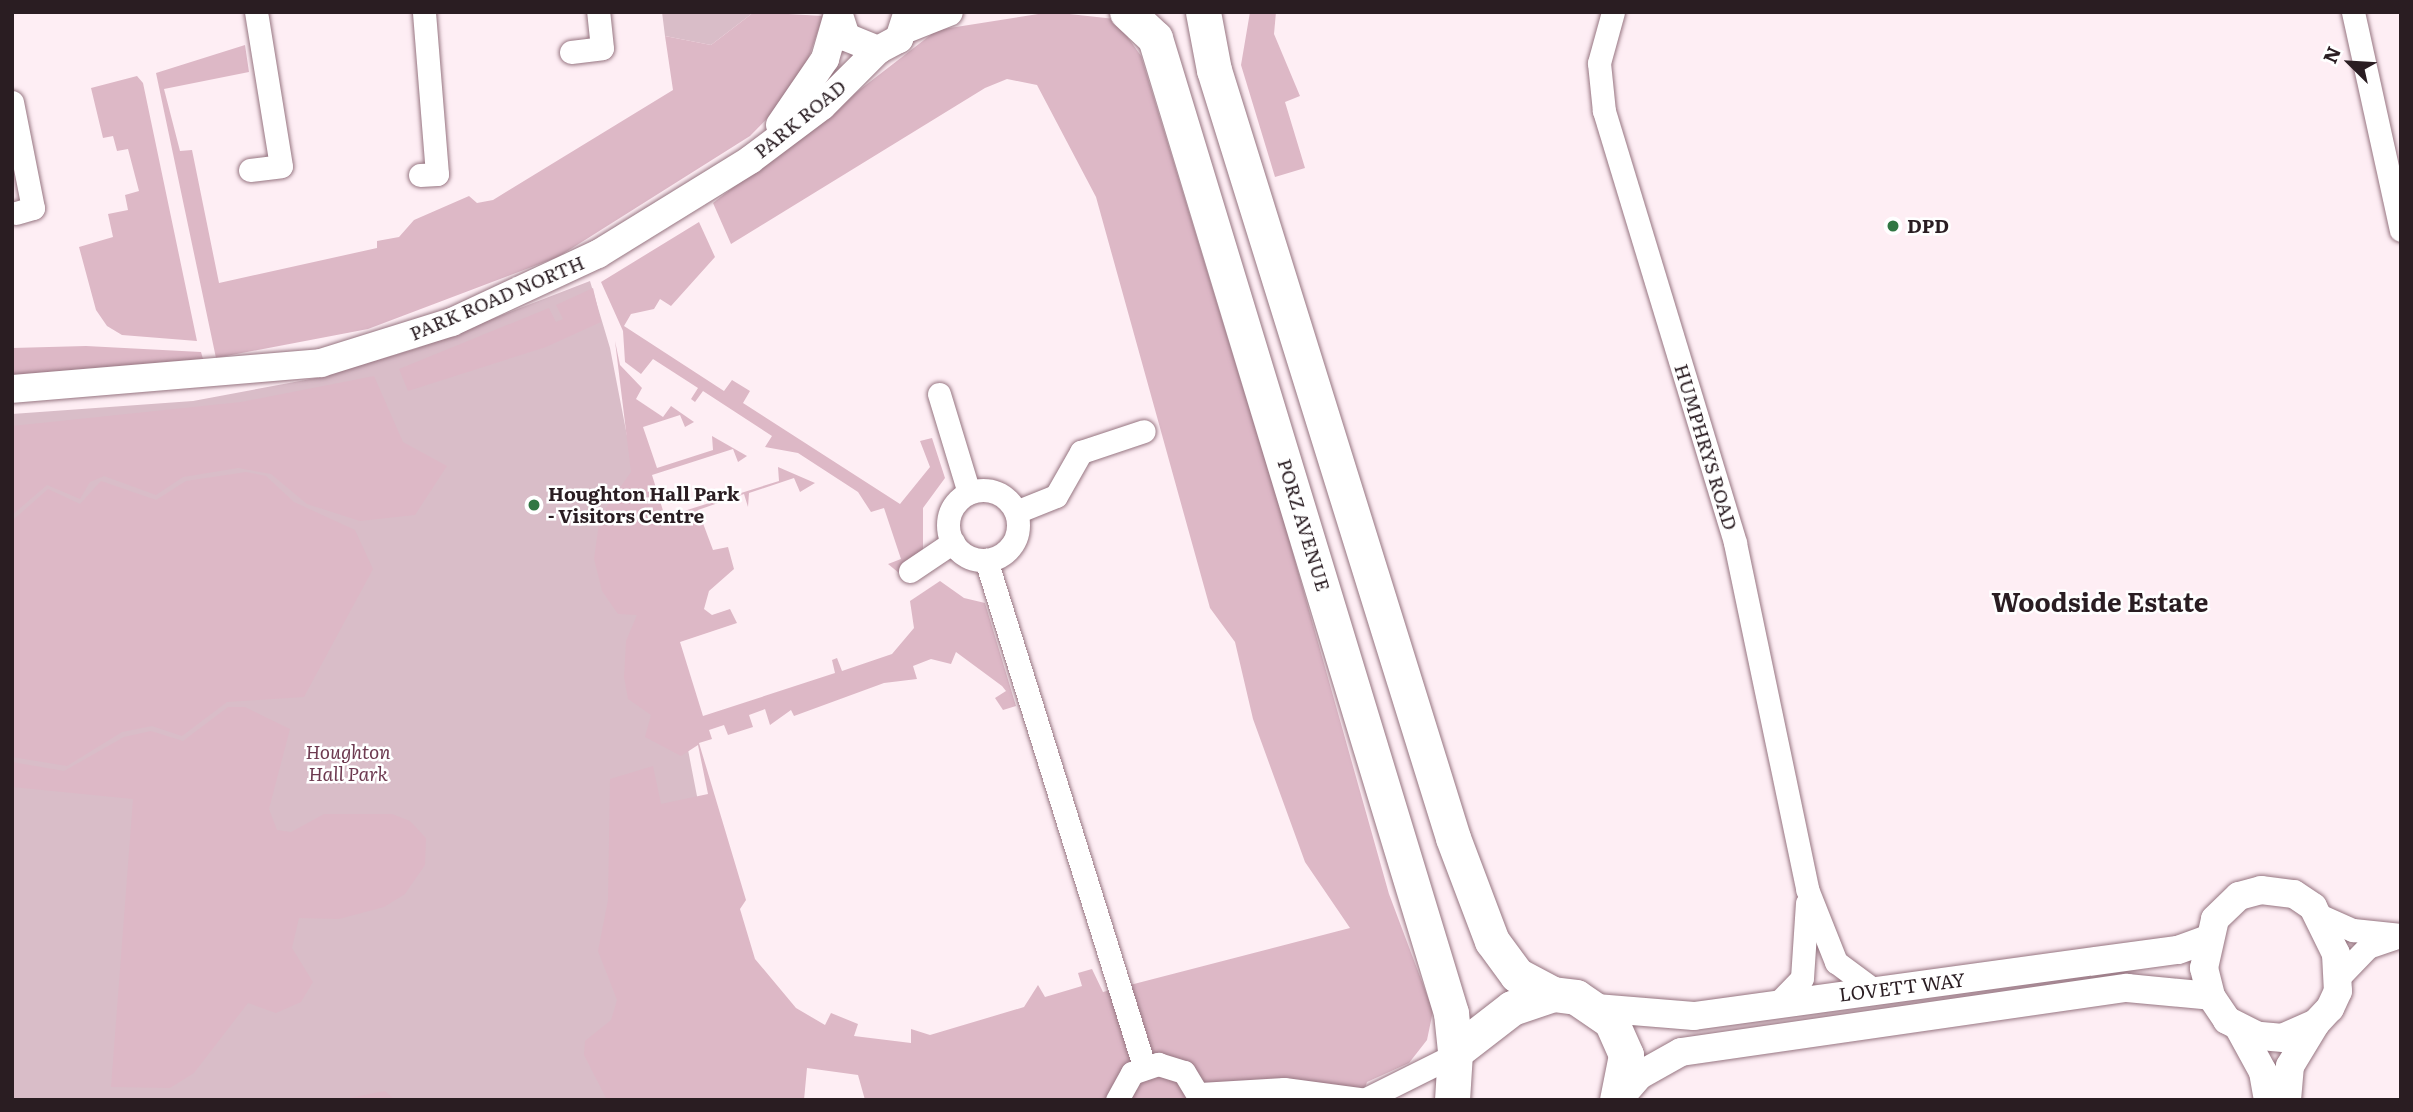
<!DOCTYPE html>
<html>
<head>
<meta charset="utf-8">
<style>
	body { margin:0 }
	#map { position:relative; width:2413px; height:1112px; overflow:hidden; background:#feeef4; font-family:Literata,serif }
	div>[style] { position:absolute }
	.green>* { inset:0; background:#d9bdc8 }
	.forest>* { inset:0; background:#ddb8c6 }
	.roads { filter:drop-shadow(0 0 2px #967581) drop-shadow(0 0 2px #967581) }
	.minor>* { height:23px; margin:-11.5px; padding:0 11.5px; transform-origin:11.5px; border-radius:11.5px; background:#fff }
	.minor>.ring { margin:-11.5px; padding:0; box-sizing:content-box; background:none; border:23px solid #fff; border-radius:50% }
	.tertiary>* { height:28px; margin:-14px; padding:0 14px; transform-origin:14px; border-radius:14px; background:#fff }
	.primary>* { height:35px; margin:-17.5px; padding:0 17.5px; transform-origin:17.5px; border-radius:17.5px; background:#fff }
	.dots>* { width:19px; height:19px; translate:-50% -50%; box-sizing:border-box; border:4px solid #fff; border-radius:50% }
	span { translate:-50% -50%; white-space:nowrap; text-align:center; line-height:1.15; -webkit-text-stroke:5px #fff; paint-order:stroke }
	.street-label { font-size:19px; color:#2a1d22 }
	.poi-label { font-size:19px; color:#2a1d22; font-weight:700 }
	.left { translate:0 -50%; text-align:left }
	.park-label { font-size:19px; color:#6e3b51; font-style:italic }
	.district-label { font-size:26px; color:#2a1d22; font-weight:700 }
	.frame { position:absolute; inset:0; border:14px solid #2a1d22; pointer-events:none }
	.north { position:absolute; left:2315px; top:28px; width:70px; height:70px; -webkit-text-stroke:5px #fff; paint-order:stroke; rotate:294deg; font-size:19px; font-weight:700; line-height:28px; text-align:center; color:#2a1d22 }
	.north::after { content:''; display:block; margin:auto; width:24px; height:32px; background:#2a1d22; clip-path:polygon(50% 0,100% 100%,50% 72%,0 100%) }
</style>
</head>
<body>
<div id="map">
	<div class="green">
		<div style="clip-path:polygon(662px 12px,754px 12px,711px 45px,665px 36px)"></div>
		<div style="clip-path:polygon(590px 281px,610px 348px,756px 1100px,12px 1100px,12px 414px,193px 401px,316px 378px,415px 349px)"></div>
	</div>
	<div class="forest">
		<div style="clip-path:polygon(754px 12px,823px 16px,799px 86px,750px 136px,558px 257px,368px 329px,216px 358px,156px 73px,245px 45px,249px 72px,164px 89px,180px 151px,192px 150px,219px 283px,377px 248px,377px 241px,399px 237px,414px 220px,469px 196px,477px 203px,493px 200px,673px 90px,665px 36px,711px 45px)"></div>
		<div style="clip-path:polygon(1051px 12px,1115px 19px,1141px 56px,1283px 518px,1389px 894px,1433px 1011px,1427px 1040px,1409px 1063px,1367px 1082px,1361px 1100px,865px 1100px,858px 1075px,807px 1068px,804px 1100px,607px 1100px,584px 1055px,585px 1041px,611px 1020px,617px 1000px,598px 951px,608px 900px,610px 779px,653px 766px,661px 804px,708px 794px,698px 745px,681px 756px,645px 737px,651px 715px,628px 699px,624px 677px,626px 641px,637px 615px,618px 614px,602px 591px,594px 559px,600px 516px,631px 472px,615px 341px,620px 365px,642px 388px,636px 399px,663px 417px,671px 406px,694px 422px,685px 427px,680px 415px,643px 427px,657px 468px,713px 450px,712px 436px,747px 456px,738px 462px,733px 449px,652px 475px,665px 517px,779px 481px,778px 467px,815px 483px,800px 492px,794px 478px,749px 493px,748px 507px,744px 494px,698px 510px,713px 550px,728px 547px,734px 569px,709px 591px,704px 609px,712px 615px,730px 609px,737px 623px,680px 642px,703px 716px,835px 673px,832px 660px,837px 658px,842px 671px,892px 654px,914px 628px,910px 601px,940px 581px,964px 598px,985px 603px,1016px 706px,1003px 710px,995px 698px,1006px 691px,1002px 686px,956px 652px,951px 664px,931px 659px,913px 666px,917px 679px,884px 683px,794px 716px,791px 710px,770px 725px,765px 709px,749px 715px,753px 727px,728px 735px,724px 725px,709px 730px,712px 739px,699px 743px,746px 900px,740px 909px,755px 959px,796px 1008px,825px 1025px,831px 1013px,858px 1024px,854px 1036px,911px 1043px,911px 1029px,930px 1035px,1024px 1007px,1038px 985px,1045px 997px,1082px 986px,1078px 973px,1092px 969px,1103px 992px,1350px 928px,1305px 862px,1253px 719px,1235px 642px,1210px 608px,1096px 197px,1037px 85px,1007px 79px,985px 88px,731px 244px,713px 203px,937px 30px)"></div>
		<div style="clip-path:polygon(1250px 12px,1276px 12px,1274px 34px,1300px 96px,1285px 102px,1305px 168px,1275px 177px,1241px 65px)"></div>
		<div style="clip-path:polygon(137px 76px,143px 83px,197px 341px,122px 335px,107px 326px,96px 310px,79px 247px,113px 237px,108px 214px,128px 210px,125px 195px,139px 191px,128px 149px,117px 151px,113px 136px,103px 138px,91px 88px)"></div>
		<div style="clip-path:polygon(699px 222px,715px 257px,671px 306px,660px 299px,654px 309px,631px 314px,624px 326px,724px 391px,732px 380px,750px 391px,743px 403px,900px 504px,930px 467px,920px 441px,932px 438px,945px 478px,923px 508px,923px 558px,912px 569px,899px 573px,888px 564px,901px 559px,884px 508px,871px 512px,858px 492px,798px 453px,765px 447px,772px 436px,703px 391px,695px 402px,691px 399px,698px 388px,653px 359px,641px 374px,625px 362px,623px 331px,601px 282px)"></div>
		<div style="clip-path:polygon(593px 288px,601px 322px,546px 347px,408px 391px,399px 369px,549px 308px,556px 322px,563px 319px,556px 305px)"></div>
		<div style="clip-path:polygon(86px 346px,201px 352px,203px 359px,12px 375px,12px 348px)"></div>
		<div style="clip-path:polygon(374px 376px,403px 442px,447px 466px,415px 515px,360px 521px,307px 504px,271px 474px,238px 468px,183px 477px,156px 495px,104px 476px,90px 482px,80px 499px,47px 485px,12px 515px,12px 426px,241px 402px)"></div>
		<div style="clip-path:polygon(246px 472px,266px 476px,294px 502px,355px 530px,373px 569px,304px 697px,227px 702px,182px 736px,152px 726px,122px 732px,67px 766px,12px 757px,12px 521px,48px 489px,80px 504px,101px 481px,156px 500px,186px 481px)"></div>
		<div style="clip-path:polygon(228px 707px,245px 707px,290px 729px,269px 809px,277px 830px,291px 832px,324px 814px,392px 814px,410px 821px,426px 838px,425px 865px,405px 894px,384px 907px,339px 919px,299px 918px,292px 948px,313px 982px,301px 1002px,276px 1013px,248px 1003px,194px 1073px,170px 1088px,111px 1087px,133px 799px,12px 787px,12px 762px,64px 771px,124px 737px,151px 731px,183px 741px)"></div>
		<div style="clip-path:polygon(385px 1091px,395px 1100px,339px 1100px)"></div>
	</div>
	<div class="roads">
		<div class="minor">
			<div style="left:1613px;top:12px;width:53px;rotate:105.4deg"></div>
			<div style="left:1599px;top:63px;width:48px;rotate:84.1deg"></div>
			<div style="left:1604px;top:111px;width:451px;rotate:73.1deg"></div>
			<div style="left:1735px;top:543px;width:353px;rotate:78.2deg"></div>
			<div style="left:1807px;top:889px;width:79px;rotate:68.3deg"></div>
			<div style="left:1836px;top:962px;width:47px;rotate:36.4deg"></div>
			<div style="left:2353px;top:12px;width:223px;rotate:77.6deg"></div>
			<div style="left:571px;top:52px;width:31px;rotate:-7deg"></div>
			<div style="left:602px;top:48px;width:36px;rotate:-96deg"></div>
			<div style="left:12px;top:102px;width:108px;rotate:78.8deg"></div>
			<div style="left:33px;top:208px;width:18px;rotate:164deg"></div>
			<div style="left:250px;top:170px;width:31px;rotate:-7deg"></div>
			<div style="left:281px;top:166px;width:156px;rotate:-99.2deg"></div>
			<div style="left:420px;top:175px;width:17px;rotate:-3deg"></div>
			<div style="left:437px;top:174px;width:163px;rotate:-94.6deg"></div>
			<div style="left:939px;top:394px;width:103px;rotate:73.1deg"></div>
			<div class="ring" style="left:948px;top:490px;width:47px;height:47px"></div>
			<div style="left:1016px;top:512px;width:43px;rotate:-21.8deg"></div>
			<div style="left:1056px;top:496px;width:51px;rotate:-60.4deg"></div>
			<div style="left:1081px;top:452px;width:66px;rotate:-18.4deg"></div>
			<div style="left:986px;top:560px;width:530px;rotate:72.66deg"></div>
			<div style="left:910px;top:571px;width:52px;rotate:-34deg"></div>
			<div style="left:2321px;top:916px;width:35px;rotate:24deg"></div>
			<div style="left:2353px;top:930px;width:48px;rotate:5.9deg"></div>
			<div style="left:2339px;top:977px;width:42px;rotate:-46deg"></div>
			<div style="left:2368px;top:947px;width:28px;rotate:-19deg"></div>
			<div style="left:1776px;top:1005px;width:37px;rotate:-46deg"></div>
			<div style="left:1802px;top:978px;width:75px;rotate:-86.2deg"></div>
			<div style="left:1200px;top:1094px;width:84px;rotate:-3.4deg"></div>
			<div style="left:1284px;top:1089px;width:85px;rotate:7.5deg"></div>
			<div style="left:1366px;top:1099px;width:94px;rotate:-26.6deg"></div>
			<div style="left:1117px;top:1100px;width:31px;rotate:-61deg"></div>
			<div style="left:1132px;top:1073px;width:28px;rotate:-19deg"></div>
			<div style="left:1158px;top:1064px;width:27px;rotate:17deg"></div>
			<div style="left:1184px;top:1072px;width:33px;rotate:59deg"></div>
		</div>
		<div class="tertiary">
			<div style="left:838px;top:12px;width:26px;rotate:72deg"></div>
			<div style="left:846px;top:37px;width:35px;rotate:22deg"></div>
			<div style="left:878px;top:50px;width:24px;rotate:-28deg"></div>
			<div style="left:899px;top:39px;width:28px;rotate:-72deg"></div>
			<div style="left:906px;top:29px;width:46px;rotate:-21.6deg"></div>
			<div style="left:780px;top:125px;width:80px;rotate:-55.7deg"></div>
			<div style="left:825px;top:59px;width:47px;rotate:-73.9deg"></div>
			<div style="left:12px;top:389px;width:310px;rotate:-4.8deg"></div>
			<div style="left:321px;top:363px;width:137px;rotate:-17.4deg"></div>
			<div style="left:452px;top:322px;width:161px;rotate:-25deg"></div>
			<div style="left:598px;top:254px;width:179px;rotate:-31.7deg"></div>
			<div style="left:750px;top:160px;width:90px;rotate:-36.9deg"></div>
			<div style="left:822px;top:106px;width:79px;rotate:-45deg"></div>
			<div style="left:2261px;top:890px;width:33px;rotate:7deg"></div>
			<div style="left:2294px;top:894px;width:23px;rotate:34deg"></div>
			<div style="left:2313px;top:907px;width:52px;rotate:63.9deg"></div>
			<div style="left:2336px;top:954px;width:37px;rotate:87deg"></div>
			<div style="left:2338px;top:991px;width:19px;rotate:115deg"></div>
			<div style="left:2330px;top:1008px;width:21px;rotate:133deg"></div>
			<div style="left:2316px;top:1023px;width:36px;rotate:156deg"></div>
			<div style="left:2283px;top:1038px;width:25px;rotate:-175deg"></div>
			<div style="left:2258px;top:1036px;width:35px;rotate:-153deg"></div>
			<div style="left:2227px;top:1020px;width:29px;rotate:-124deg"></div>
			<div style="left:2211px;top:996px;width:29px;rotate:-104deg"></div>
			<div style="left:2204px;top:968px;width:50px;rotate:-77.3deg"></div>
			<div style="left:2215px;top:919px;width:33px;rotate:-44deg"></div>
			<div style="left:2239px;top:896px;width:23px;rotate:-15deg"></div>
			<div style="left:1596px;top:1008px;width:98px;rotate:4.7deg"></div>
			<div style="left:1694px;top:1016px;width:488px;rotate:-7.8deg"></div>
			<div style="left:2178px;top:950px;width:30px;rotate:-20deg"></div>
			<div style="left:2239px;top:1028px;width:50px;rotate:61.4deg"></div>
			<div style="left:2263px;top:1072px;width:28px;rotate:80deg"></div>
			<div style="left:1618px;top:1100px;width:33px;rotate:-49deg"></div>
			<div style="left:1640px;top:1075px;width:47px;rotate:-29.3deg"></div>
			<div style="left:1681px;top:1052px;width:451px;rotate:-8.2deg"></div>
			<div style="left:2127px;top:988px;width:84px;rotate:5.4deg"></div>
			<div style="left:2287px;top:1100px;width:34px;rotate:-85deg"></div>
			<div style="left:2290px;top:1066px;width:50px;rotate:-58.8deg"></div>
		</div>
		<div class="primary">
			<div style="left:1127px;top:12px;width:38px;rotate:43deg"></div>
			<div style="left:1155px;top:38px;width:1019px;rotate:73.11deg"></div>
			<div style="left:1451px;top:1013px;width:39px;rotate:84deg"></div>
			<div style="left:1203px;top:12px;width:59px;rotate:79.3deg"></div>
			<div style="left:1214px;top:70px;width:804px;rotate:72.71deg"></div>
			<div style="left:1453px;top:838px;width:110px;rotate:69.3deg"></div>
			<div style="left:1492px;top:941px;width:42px;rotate:53.7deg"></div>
			<div style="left:1517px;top:975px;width:41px;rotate:27.8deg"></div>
			<div style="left:1452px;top:1100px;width:48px;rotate:-86.4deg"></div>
			<div style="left:1455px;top:1052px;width:72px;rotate:-37.7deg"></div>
			<div style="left:1512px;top:1008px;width:43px;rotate:-18.9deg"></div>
			<div style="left:1553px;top:994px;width:23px;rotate:7deg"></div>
			<div style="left:1576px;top:997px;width:42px;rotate:34.4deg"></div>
			<div style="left:1611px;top:1021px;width:37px;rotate:66deg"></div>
			<div style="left:1626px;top:1055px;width:46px;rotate:101.3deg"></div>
		</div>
	</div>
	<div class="dots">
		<div style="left:1893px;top:226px;background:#307642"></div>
		<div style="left:534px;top:505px;background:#307642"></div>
	</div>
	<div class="street-label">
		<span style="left:800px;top:119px;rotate:-39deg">PARK ROAD</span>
		<span style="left:497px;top:298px;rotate:-23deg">PARK ROAD NORTH</span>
		<span style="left:1706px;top:447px;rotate:73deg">HUMPHRYS ROAD</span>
		<span style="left:1304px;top:525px;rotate:73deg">PORZ AVENUE</span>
		<span style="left:1902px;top:987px;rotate:-7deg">LOVETT WAY</span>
	</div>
	<div class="poi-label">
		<span class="left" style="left:1907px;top:226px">DPD</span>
		<span class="left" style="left:548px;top:505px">Houghton Hall Park<br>- Visitors Centre</span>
	</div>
	<div class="park-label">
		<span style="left:348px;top:763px">Houghton<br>Hall Park</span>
	</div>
	<div class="district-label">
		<span style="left:2100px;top:601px">Woodside Estate</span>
	</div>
	<div class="frame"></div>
	<div class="north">N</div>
</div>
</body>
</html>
